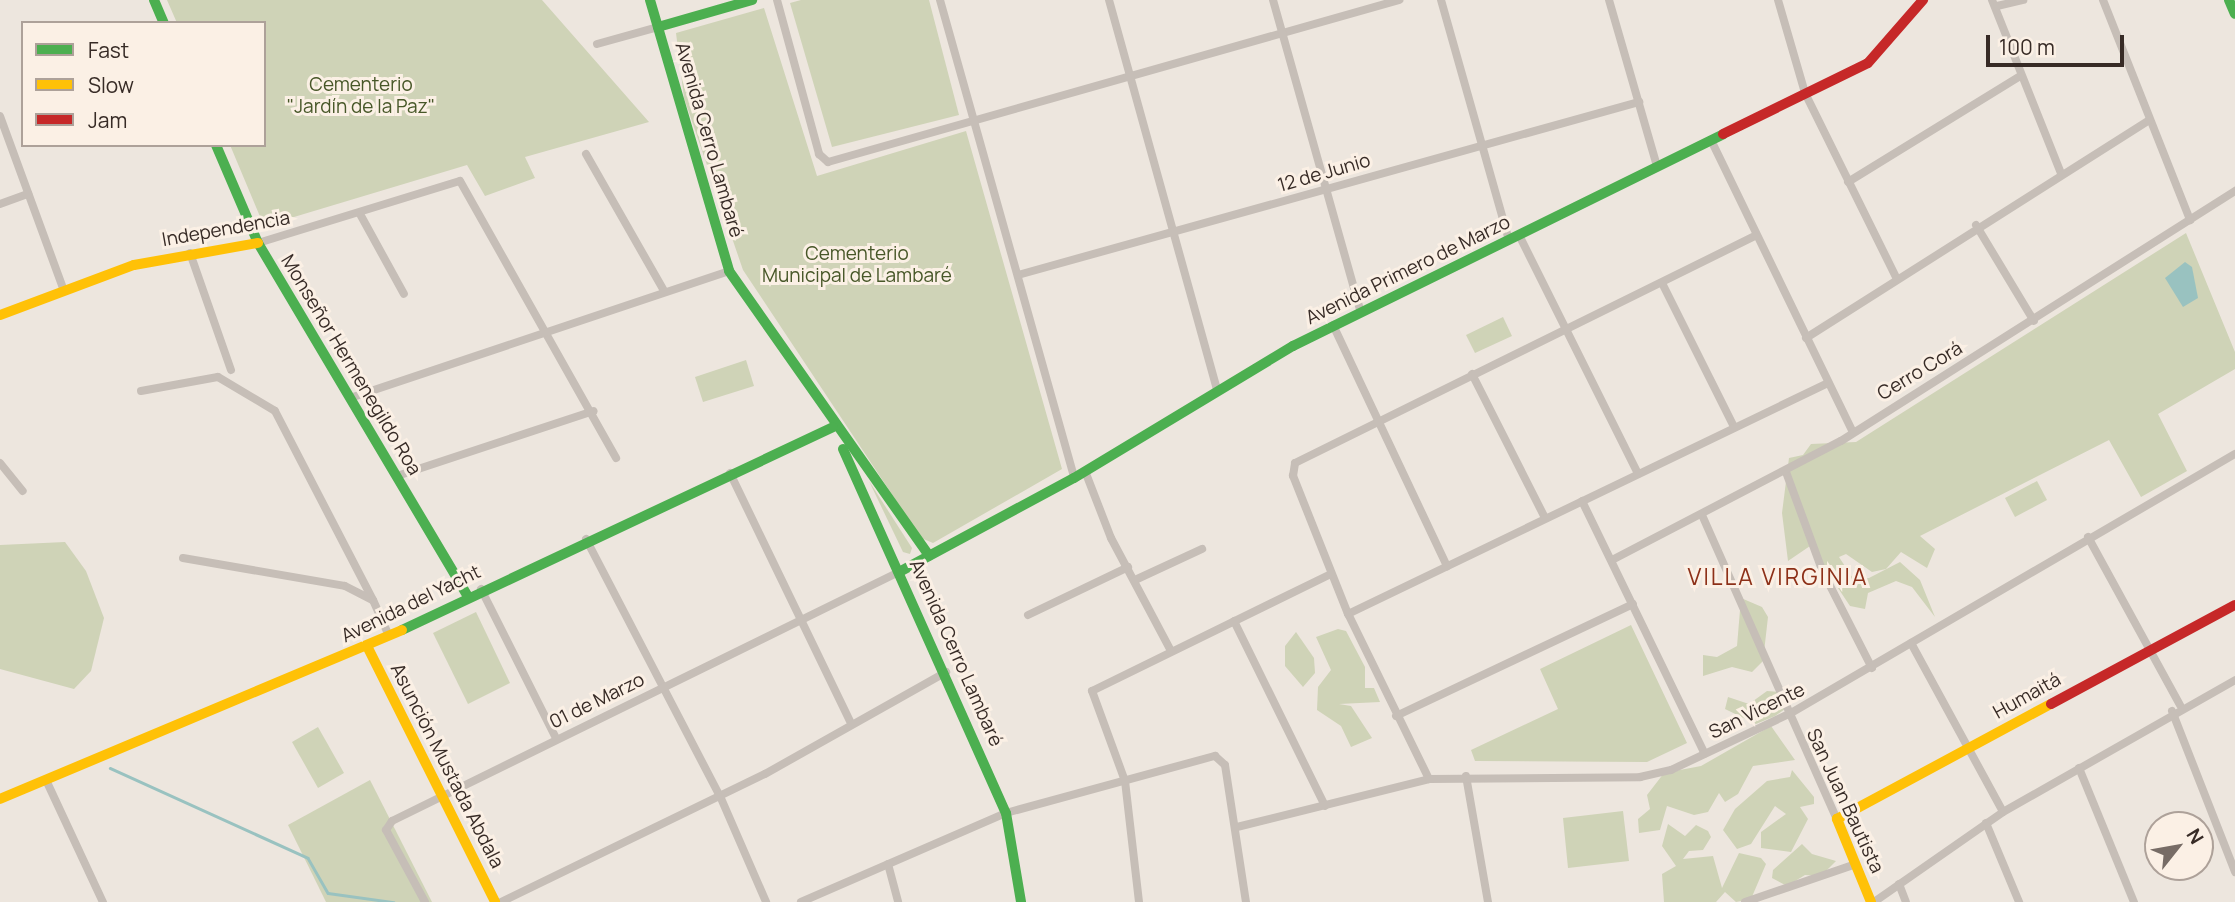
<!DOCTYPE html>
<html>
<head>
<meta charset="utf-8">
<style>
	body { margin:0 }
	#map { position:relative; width:2235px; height:902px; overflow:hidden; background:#ede6de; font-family:Manrope,sans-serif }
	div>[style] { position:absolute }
	.green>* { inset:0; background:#cfd3b7 }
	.water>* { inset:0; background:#99c2c0 }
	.stream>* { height:2.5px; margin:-1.25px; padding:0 1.25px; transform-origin:1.25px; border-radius:1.25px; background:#99c2c0 }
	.street>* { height:8px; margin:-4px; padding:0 4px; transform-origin:4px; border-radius:4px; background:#c6beb7 }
	.fast>* { height:10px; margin:-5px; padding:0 5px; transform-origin:5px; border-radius:5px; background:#4caf50 }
	.slow>* { height:10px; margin:-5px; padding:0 5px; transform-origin:5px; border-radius:5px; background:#ffc107 }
	.jam>* { height:10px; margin:-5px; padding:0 5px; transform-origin:5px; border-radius:5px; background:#c62828 }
	span { translate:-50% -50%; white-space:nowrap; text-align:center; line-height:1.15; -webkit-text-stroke:6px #fbf0e5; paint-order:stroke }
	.park-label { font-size:19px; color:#475728 }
	.street-label { font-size:19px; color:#372b26 }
	.quarter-label { font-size:23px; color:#8d3018; letter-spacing:2px }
	.legend { position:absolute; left:21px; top:21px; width:245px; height:126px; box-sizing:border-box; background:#fbf0e5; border:2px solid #ada199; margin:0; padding:9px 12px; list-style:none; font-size:21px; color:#372b26 }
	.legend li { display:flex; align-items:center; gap:14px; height:35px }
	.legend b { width:35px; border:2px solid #ada199 }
	.north { position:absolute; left:2144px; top:811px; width:70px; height:70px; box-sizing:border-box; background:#fbf0e5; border:2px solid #ada199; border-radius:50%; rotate:59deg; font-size:19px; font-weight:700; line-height:28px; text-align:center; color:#372b26 }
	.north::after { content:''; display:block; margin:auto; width:24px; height:32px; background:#776c66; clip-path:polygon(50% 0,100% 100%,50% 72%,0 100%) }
	.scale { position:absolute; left:1986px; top:35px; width:138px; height:32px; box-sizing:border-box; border:4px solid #372b26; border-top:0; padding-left:9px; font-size:21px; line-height:24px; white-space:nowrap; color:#372b26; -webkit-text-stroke:5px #fbf0e5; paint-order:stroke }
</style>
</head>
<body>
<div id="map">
	<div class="green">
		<div style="clip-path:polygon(167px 0,542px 0,649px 122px,525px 157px,535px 178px,485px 196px,467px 165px,264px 226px,230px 145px,264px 145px,264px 23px,177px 23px)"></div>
		<div style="clip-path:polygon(801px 0,929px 0,959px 115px,832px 147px,790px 3px)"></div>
		<div style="clip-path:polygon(764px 8px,817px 176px,966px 131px,1062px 469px,933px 543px,921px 538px,743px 270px,684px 98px,676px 33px)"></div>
		<div style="clip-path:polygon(2186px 233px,2235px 352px,2235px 369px,2158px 414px,2187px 471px,2141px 497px,2109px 440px,1920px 536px,1935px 549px,1927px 568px,1901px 552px,1886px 569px,1872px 572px,1846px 554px,1839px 557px,1854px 580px,1869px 578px,1900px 562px,1920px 580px,1935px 617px,1912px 587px,1896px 581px,1868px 593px,1865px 609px,1850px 606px,1810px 546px,1788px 561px,1782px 513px,1789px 458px,1803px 455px,1811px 444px,1856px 442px)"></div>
		<div style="clip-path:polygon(1503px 317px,1512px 336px,1475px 353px,1466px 335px)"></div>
		<div style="clip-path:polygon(746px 360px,754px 386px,703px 402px,695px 377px)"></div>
		<div style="clip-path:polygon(869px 481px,912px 548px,910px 554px,903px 552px)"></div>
		<div style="clip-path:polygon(2037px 481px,2047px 500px,2015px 517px,2005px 498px)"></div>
		<div style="clip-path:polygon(65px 542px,86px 571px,104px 618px,91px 671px,74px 689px,0 669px,0 545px)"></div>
		<div style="clip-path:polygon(1741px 598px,1762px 607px,1768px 617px,1763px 661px,1752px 672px,1732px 667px,1703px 676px,1703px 655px,1717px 657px,1737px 646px)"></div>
		<div style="clip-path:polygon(476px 612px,510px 683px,468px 704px,433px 633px)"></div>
		<div style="clip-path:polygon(1631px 625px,1687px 743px,1647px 762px,1475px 761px,1471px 750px,1558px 709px,1540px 669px)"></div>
		<div style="clip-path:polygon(1338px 629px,1346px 631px,1365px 667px,1365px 688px,1374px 688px,1380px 702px,1339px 704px,1351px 706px,1372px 738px,1351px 747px,1341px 726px,1317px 710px,1318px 687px,1331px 670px,1316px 637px)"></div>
		<div style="clip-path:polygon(1296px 632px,1314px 658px,1315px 673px,1303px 687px,1285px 666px,1285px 646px)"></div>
		<div style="clip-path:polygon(1767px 691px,1781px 692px,1785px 709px,1775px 716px,1756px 724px,1725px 709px,1728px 697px,1749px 704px)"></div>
		<div style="clip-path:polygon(1771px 726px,1795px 760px,1753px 766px,1738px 794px,1725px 802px,1719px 793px,1708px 812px,1694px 815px,1667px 806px,1660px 830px,1639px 833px,1638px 819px,1650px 809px,1647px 795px,1664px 773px,1701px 766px)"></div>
		<div style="clip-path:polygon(318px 727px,344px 773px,318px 788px,292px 742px)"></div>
		<div style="clip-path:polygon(1792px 770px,1814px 797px,1814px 804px,1800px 807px,1808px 819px,1791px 852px,1761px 848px,1761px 832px,1786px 814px,1775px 806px,1751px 844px,1737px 849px,1723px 830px,1735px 809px,1767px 781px,1790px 777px)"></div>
		<div style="clip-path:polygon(370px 780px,432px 902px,326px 902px,288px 825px)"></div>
		<div style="clip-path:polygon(1623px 811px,1629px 861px,1568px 868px,1563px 818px)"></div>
		<div style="clip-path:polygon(1668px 824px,1685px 836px,1696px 825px,1708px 831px,1711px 837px,1703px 850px,1689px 851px,1683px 859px,1713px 856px,1722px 888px,1739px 853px,1761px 858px,1766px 864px,1751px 899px,1736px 902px,1725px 892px,1716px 902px,1664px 902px,1662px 874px,1676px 866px,1662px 846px)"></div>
		<div style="clip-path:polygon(1802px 844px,1812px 854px,1836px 861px,1821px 876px,1805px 875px,1787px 886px,1772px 878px,1773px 870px)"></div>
	</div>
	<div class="water">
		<div style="clip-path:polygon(2185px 262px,2192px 267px,2198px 298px,2183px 307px,2165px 278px)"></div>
	</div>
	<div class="stream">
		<div style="left:110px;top:768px;width:217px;rotate:24.4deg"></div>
		<div style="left:308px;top:858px;width:40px;rotate:60.3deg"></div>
		<div style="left:328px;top:893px;width:66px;rotate:7.9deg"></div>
	</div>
	<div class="street">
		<div style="left:777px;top:0;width:160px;rotate:74.7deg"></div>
		<div style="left:819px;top:154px;width:12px;rotate:42deg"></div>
		<div style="left:828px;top:162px;width:594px;rotate:-15.84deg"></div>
		<div style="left:940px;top:0;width:496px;rotate:74.3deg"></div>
		<div style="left:1109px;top:0;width:404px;rotate:74.5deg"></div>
		<div style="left:1273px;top:0;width:325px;rotate:74.3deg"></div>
		<div style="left:1441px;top:0;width:249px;rotate:74.2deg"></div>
		<div style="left:1609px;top:0;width:173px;rotate:73.9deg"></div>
		<div style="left:1778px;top:0;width:97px;rotate:73.8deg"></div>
		<div style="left:1805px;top:93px;width:208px;rotate:63.7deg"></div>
		<div style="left:1992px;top:0;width:186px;rotate:68.3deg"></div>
		<div style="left:2103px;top:0;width:237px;rotate:68.4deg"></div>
		<div style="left:1997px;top:6px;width:27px;rotate:-13deg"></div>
		<div style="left:597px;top:44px;width:63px;rotate:-15.6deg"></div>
		<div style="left:0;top:116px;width:186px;rotate:69.9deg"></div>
		<div style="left:1711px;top:140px;width:323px;rotate:64.1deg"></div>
		<div style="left:586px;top:154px;width:158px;rotate:60.3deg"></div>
		<div style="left:1848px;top:182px;width:202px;rotate:-31.6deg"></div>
		<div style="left:0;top:204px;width:30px;rotate:-20deg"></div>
		<div style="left:360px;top:214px;width:91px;rotate:61.2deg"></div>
		<div style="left:1976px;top:225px;width:112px;rotate:58.9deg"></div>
		<div style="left:1519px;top:235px;width:267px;rotate:63.5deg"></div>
		<div style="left:258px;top:243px;width:211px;rotate:-17.1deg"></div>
		<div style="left:460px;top:181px;width:318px;rotate:60.6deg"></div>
		<div style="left:190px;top:253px;width:124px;rotate:70.7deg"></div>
		<div style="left:1018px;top:275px;width:645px;rotate:-15.57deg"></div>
		<div style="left:1662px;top:283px;width:161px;rotate:63.4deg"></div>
		<div style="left:1333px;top:325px;width:267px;rotate:64.7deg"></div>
		<div style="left:1806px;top:338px;width:407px;rotate:-32.4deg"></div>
		<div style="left:1472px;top:374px;width:161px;rotate:63.1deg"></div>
		<div style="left:141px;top:391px;width:78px;rotate:-10.3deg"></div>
		<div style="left:218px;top:377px;width:66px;rotate:30.8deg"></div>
		<div style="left:275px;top:411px;width:213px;rotate:62.6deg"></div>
		<div style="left:350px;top:398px;width:400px;rotate:-18.5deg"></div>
		<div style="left:0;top:463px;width:36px;rotate:51deg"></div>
		<div style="left:1085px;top:471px;width:72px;rotate:68.8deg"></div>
		<div style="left:1111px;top:538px;width:128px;rotate:62deg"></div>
		<div style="left:1786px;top:472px;width:104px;rotate:69.8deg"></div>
		<div style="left:1822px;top:570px;width:110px;rotate:63deg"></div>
		<div style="left:730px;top:473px;width:278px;rotate:64.2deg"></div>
		<div style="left:397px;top:476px;width:207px;rotate:-18.3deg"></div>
		<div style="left:1582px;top:501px;width:281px;rotate:64.1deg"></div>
		<div style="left:1702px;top:515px;width:333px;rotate:66.1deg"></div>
		<div style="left:2088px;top:537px;width:192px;rotate:61.3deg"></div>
		<div style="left:586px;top:539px;width:290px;rotate:62.5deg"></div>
		<div style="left:720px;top:796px;width:116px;rotate:66.5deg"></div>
		<div style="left:183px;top:558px;width:164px;rotate:9.8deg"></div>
		<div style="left:345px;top:586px;width:31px;rotate:27deg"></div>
		<div style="left:373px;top:600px;width:36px;rotate:66deg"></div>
		<div style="left:1612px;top:560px;width:258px;rotate:-27.5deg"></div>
		<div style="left:1841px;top:441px;width:467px;rotate:-32.4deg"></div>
		<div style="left:1135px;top:580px;width:74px;rotate:-24.8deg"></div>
		<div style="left:481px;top:589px;width:167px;rotate:63.3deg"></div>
		<div style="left:1348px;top:614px;width:533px;rotate:-25.7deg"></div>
		<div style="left:1028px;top:615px;width:111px;rotate:-25.6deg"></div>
		<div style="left:1234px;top:621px;width:206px;rotate:63.8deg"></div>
		<div style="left:1911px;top:643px;width:192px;rotate:61.4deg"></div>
		<div style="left:2172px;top:711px;width:173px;rotate:68.6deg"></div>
		<div style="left:1396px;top:716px;width:262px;rotate:-25.3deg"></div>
		<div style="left:2079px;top:768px;width:145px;rotate:67.7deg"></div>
		<div style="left:1466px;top:776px;width:128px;rotate:80.1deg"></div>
		<div style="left:1429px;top:779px;width:184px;rotate:-116.1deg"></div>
		<div style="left:1348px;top:614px;width:149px;rotate:-111.7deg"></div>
		<div style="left:1293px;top:476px;width:13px;rotate:-81deg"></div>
		<div style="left:1295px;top:463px;width:513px;rotate:-26.27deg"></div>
		<div style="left:46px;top:780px;width:135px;rotate:65deg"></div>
		<div style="left:1986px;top:823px;width:86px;rotate:67.3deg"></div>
		<div style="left:1237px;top:827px;width:198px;rotate:-14deg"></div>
		<div style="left:1429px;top:779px;width:211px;rotate:-0.5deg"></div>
		<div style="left:1640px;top:777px;width:32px;rotate:-13deg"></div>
		<div style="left:1671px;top:770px;width:133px;rotate:-25.4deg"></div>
		<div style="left:1791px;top:713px;width:514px;rotate:-30.26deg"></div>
		<div style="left:888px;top:864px;width:39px;rotate:75deg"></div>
		<div style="left:1899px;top:884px;width:19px;rotate:69deg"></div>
		<div style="left:425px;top:902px;width:82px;rotate:-118.4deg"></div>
		<div style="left:386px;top:830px;width:11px;rotate:-56deg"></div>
		<div style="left:392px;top:821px;width:567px;rotate:-26.16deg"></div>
		<div style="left:501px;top:902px;width:293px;rotate:-25.9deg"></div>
		<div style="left:765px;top:774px;width:208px;rotate:-29.4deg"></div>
		<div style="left:801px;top:902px;width:223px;rotate:-23.5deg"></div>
		<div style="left:1006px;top:813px;width:217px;rotate:-15.3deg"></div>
		<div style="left:1215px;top:756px;width:13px;rotate:42deg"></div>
		<div style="left:1225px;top:765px;width:139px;rotate:81.3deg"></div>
		<div style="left:1139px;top:902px;width:122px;rotate:-96.6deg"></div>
		<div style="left:1125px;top:781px;width:96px;rotate:-110.1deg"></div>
		<div style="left:1092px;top:691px;width:266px;rotate:-26.1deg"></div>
		<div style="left:1745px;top:902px;width:117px;rotate:-18.9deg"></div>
		<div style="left:1874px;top:902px;width:157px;rotate:-34.9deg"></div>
		<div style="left:2003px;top:812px;width:267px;rotate:-29.6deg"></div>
	</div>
	<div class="fast">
		<div style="left:154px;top:0;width:25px;rotate:67deg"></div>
		<div style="left:650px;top:0;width:282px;rotate:73.7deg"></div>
		<div style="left:729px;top:271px;width:348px;rotate:54.9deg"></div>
		<div style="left:2229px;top:0;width:15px;rotate:67deg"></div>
		<div style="left:658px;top:27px;width:98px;rotate:-16deg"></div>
		<div style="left:216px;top:145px;width:107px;rotate:66.8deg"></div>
		<div style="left:258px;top:243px;width:411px;rotate:59.3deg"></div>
		<div style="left:843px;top:449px;width:399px;rotate:65.9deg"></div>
		<div style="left:1006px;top:813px;width:90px;rotate:80.4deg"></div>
		<div style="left:901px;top:571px;width:196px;rotate:-28.3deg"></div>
		<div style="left:1074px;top:478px;width:256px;rotate:-31.1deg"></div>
		<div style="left:1293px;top:346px;width:479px;rotate:-26.2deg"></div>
		<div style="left:402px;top:630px;width:476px;rotate:-25.2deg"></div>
	</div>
	<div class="slow">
		<div style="left:0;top:315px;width:143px;rotate:-20.5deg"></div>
		<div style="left:134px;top:265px;width:126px;rotate:-10.1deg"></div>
		<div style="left:367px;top:646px;width:286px;rotate:63.4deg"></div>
		<div style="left:0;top:799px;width:436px;rotate:-22.8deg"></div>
		<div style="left:1871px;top:902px;width:90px;rotate:-112.3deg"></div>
		<div style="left:1837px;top:819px;width:243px;rotate:-28.3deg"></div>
	</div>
	<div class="jam">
		<div style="left:1723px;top:134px;width:161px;rotate:-26.1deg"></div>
		<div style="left:1868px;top:63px;width:84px;rotate:-48.9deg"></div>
		<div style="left:2051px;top:704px;width:209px;rotate:-28.3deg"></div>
	</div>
	<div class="park-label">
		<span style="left:361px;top:96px">Cementerio<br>"Jardín de la Paz"</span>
		<span style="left:857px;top:265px">Cementerio<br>Municipal de Lambaré</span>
	</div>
	<div class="street-label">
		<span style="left:709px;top:140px;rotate:74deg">Avenida Cerro Lambaré</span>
		<span style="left:1324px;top:173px;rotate:-16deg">12 de Junio</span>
		<span style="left:226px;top:229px;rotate:-10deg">Independencia</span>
		<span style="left:1408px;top:270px;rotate:-26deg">Avenida Primero de Marzo</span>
		<span style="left:351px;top:365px;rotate:59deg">Monseñor Hermenegildo Roa</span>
		<span style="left:1920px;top:371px;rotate:-31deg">Cerro Corá</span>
		<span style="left:411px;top:604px;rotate:-26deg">Avenida del Yacht</span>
		<span style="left:956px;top:653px;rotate:66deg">Avenida Cerro Lambaré</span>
		<span style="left:2027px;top:696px;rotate:-29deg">Humaitá</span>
		<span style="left:597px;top:701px;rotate:-26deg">01 de Marzo</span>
		<span style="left:1757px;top:711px;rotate:-26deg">San Vicente</span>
		<span style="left:447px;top:766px;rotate:63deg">Asunción Mustada Abdala</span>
		<span style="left:1845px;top:801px;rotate:65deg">San Juan Bautista</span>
	</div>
	<div class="quarter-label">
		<span style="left:1778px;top:576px">VILLA VIRGINIA</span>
	</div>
	<ul class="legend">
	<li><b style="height:9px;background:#4caf50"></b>Fast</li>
	<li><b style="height:9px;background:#ffc107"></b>Slow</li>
	<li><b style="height:9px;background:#c62828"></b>Jam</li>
	</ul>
	<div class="north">N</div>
	<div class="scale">100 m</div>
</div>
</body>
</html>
